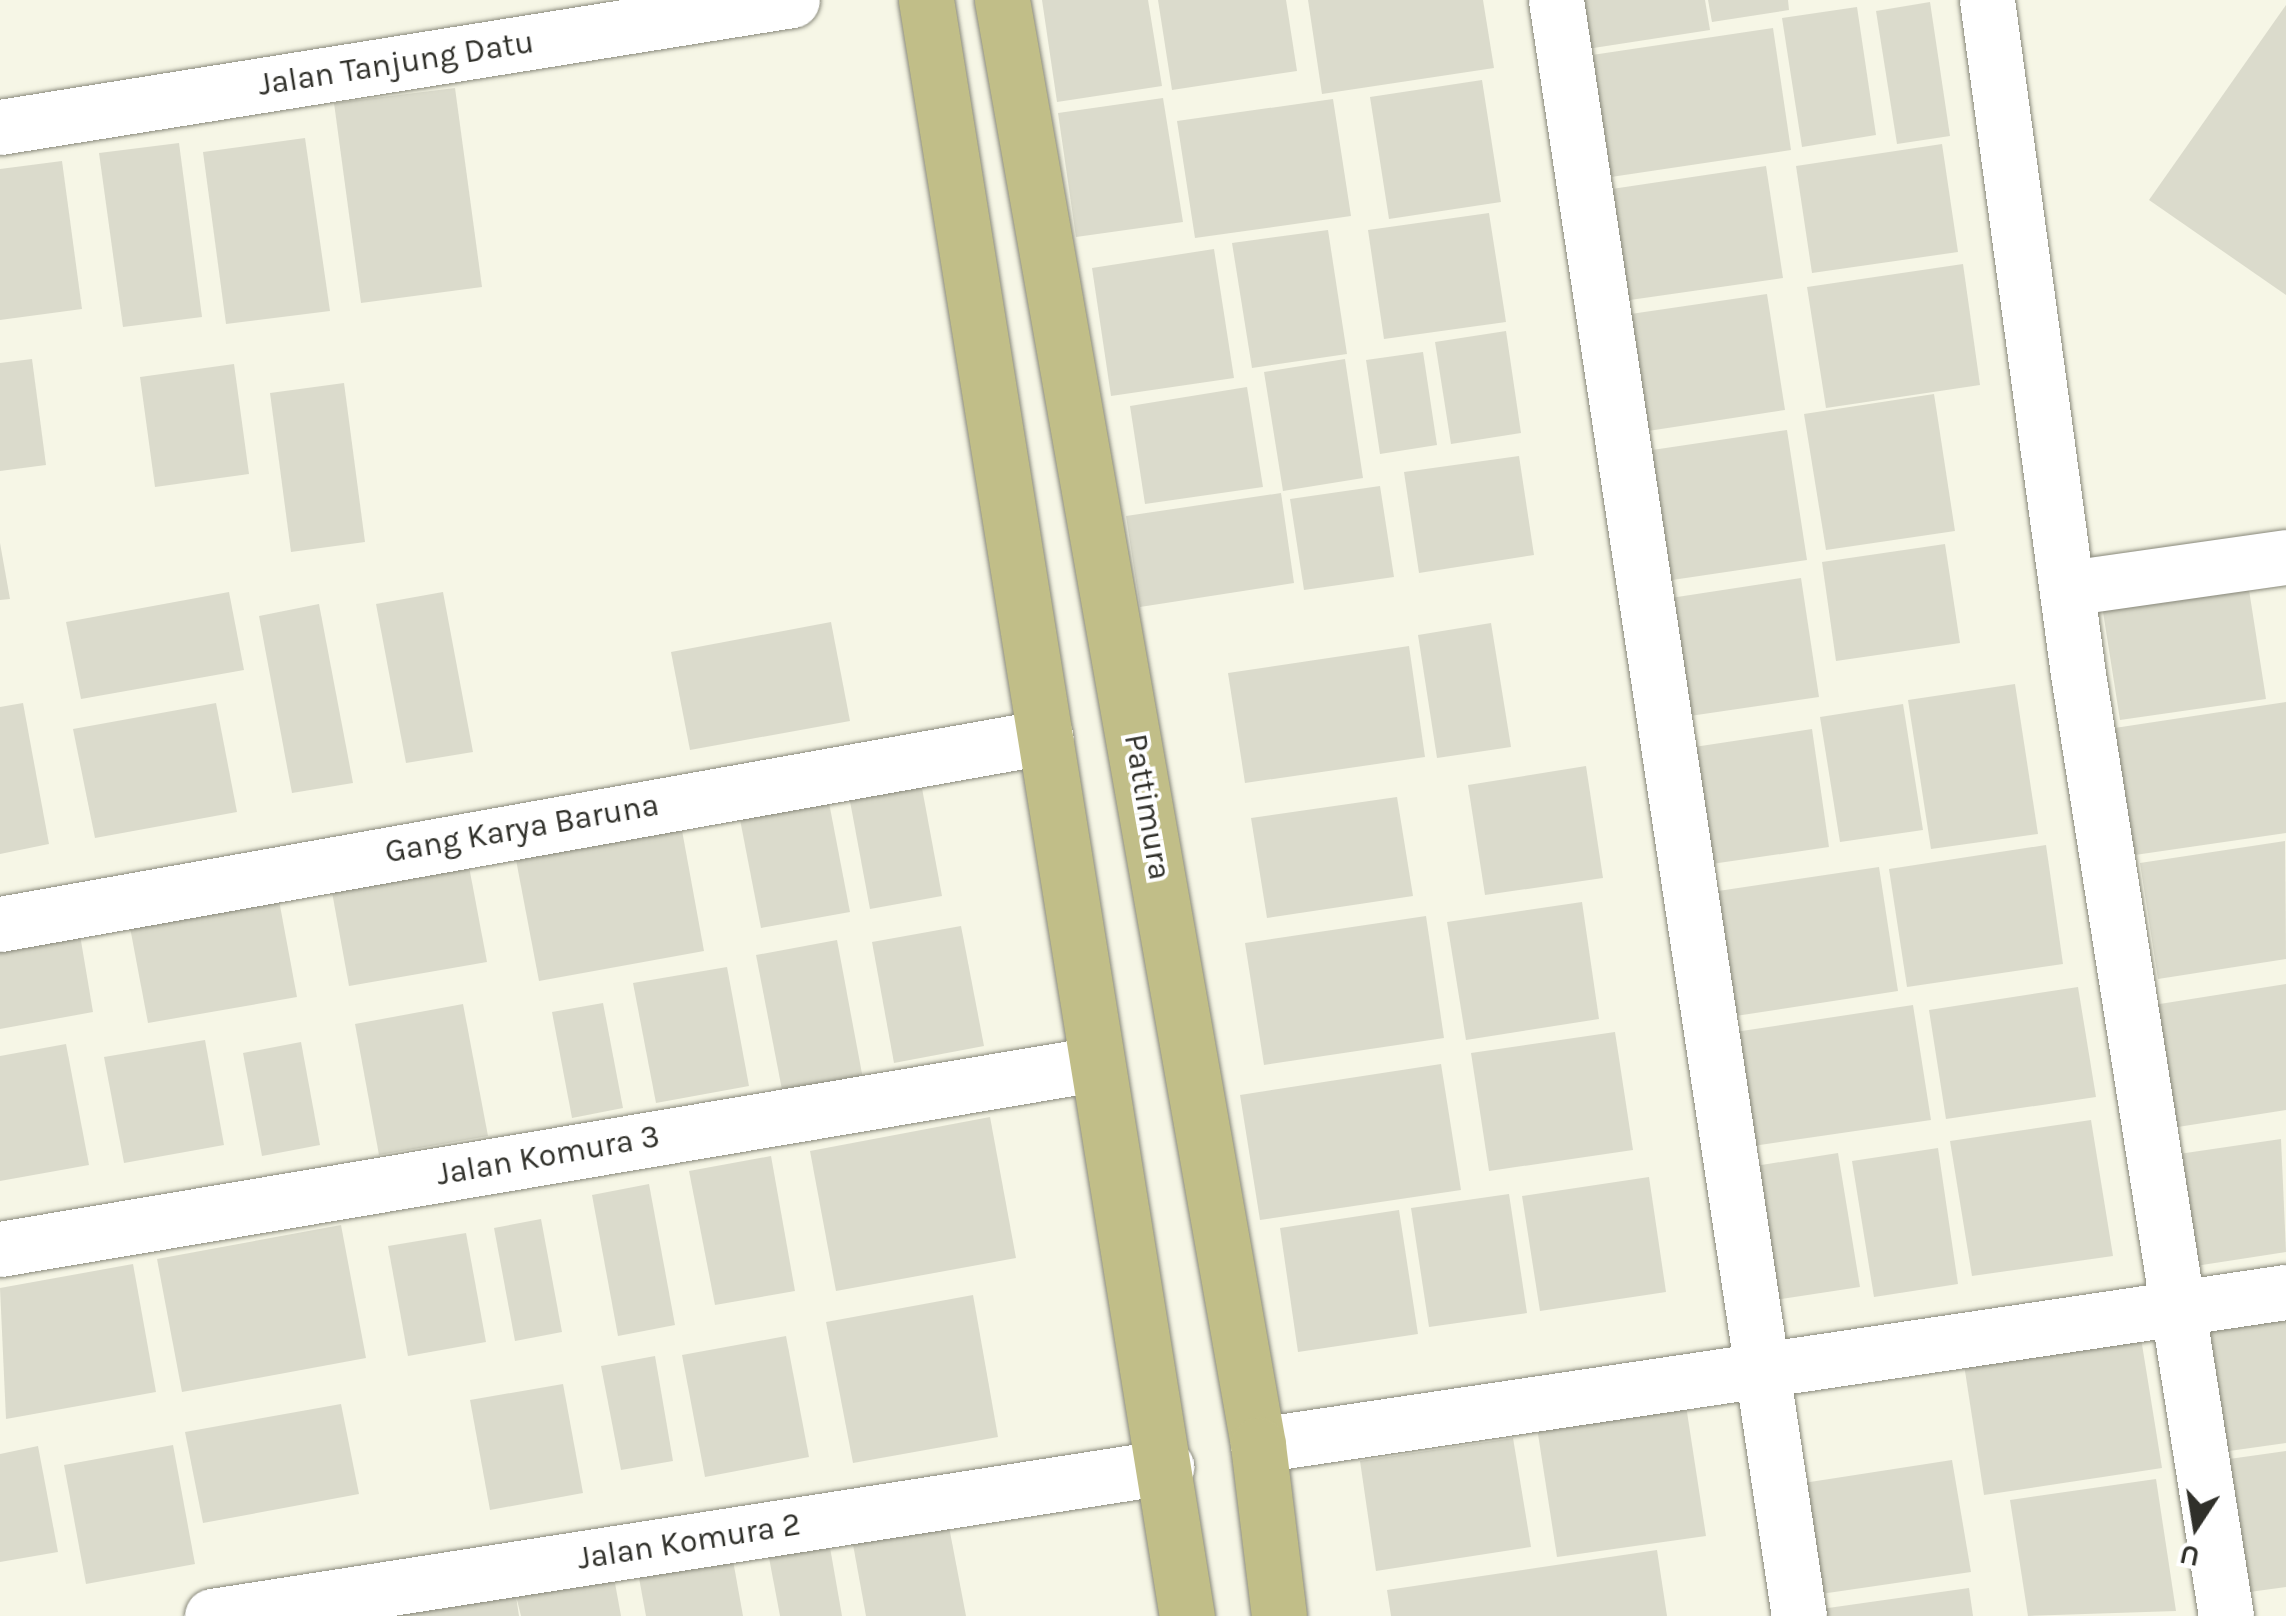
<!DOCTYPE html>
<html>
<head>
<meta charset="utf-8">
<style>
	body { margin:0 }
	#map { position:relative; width:2286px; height:1616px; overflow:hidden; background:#f6f6e6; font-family:Karla,sans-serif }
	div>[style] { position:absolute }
	.building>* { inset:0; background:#dbdbcc }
	.roads { filter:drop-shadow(0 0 2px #88887a) drop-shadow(0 0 2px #88887a) }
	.minor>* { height:55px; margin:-27.5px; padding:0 27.5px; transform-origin:27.5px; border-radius:27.5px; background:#fff }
	.primary>* { height:55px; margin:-27.5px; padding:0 27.5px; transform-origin:27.5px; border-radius:27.5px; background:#c1be88 }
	span { translate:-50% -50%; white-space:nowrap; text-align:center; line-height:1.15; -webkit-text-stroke:8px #fff; paint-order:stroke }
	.street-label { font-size:32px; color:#30302a }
	.north { position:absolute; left:2146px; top:1476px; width:100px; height:100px; -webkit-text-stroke:8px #fff; paint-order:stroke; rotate:192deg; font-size:28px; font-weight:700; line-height:40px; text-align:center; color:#30302a }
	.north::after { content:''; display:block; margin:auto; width:35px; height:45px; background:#30302a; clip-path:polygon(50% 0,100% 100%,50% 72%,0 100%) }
</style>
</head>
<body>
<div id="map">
	<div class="building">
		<div style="clip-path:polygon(1042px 0,1148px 0,1162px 86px,1057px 102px)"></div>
		<div style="clip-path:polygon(1158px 0,1286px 0,1297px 71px,1172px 90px)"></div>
		<div style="clip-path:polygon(1308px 0,1483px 0,1494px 68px,1322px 94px)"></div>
		<div style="clip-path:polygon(1566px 0,1705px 0,1710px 30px,1574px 51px)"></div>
		<div style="clip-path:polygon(1708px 0,1788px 0,1789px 10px,1712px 22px)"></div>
		<div style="clip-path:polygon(1930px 2px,1950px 136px,1897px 144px,1876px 11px)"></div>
		<div style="clip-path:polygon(2286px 5px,2286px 295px,2149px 200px)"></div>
		<div style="clip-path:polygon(1857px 7px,1876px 135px,1802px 147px,1782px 18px)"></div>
		<div style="clip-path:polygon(1773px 28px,1791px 150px,1611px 177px,1592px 55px)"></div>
		<div style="clip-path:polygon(1482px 80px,1501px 202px,1389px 219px,1370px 97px)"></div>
		<div style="clip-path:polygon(455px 88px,482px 287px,361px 303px,334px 103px)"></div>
		<div style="clip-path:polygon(1163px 98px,1183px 222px,1076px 237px,1058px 113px)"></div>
		<div style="clip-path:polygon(1333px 99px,1351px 216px,1195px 238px,1177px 121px)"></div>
		<div style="clip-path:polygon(305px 138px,330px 311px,226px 324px,203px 152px)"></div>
		<div style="clip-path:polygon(179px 143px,202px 317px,123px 327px,99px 153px)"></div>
		<div style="clip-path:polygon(1942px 144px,1958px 252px,1812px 273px,1796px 166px)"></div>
		<div style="clip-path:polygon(62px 161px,82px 309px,0 320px,0 169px)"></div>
		<div style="clip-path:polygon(1766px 166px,1783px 278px,1623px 301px,1605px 190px)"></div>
		<div style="clip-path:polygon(1489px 213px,1506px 322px,1384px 339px,1368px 230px)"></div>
		<div style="clip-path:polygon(1328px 230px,1347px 354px,1252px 368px,1232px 243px)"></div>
		<div style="clip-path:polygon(1214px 249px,1234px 378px,1111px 396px,1092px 268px)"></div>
		<div style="clip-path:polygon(1963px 264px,1980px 385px,1826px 408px,1807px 287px)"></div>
		<div style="clip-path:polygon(1767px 294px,1785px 410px,1635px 433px,1617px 316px)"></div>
		<div style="clip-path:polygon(1506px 331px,1521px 433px,1451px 444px,1435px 342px)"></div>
		<div style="clip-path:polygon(1423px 352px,1437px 445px,1380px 454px,1366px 360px)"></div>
		<div style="clip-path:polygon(32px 359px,46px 465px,0 471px,0 363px)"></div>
		<div style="clip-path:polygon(1345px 359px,1363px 478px,1283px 491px,1264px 372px)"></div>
		<div style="clip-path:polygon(234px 364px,249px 474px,155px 487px,140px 377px)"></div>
		<div style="clip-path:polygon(344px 383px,365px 542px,291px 552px,270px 393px)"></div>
		<div style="clip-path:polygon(1247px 387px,1263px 487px,1145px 504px,1130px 406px)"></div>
		<div style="clip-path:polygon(1934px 394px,1955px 531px,1826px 550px,1804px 414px)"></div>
		<div style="clip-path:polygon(1787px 430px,1807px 560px,1652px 583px,1632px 453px)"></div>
		<div style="clip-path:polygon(1519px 456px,1534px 555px,1419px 573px,1404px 472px)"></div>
		<div style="clip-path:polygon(1380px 486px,1394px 577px,1304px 590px,1290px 499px)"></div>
		<div style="clip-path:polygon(1281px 493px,1294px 583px,1140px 607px,1126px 516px)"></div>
		<div style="clip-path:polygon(0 543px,10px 599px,0 600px)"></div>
		<div style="clip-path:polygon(1945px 544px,1960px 643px,1836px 661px,1822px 562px)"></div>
		<div style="clip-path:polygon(2247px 577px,2266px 699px,2120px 720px,2101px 599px)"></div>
		<div style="clip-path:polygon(1801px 578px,1819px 697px,1683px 717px,1664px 599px)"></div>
		<div style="clip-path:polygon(229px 592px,244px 670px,81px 699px,66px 622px)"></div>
		<div style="clip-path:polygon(443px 592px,473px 752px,406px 763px,376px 604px)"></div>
		<div style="clip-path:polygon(319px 604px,353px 783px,292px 793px,259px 616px)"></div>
		<div style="clip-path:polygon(831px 622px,850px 721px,690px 750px,671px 652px)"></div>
		<div style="clip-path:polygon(1491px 623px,1511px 747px,1437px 758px,1418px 635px)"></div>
		<div style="clip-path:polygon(1409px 646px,1425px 757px,1245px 783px,1228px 673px)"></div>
		<div style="clip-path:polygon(2015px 684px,2038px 834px,1931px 849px,1908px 700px)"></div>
		<div style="clip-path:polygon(2286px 702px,2286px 833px,2128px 856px,2108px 729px)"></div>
		<div style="clip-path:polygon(23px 703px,49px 844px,0 854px,0 707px)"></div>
		<div style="clip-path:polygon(216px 703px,237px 812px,95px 838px,73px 729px)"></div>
		<div style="clip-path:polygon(1903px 704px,1923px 830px,1840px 842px,1820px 717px)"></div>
		<div style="clip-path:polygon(1812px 729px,1829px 847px,1698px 866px,1681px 749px)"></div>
		<div style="clip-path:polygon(1586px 766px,1603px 878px,1485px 895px,1468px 785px)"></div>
		<div style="clip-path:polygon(919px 772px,942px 896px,870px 909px,847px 785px)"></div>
		<div style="clip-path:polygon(826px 787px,850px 912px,761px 928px,737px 804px)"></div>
		<div style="clip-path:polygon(1397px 797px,1413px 896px,1267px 918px,1251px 818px)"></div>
		<div style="clip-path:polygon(679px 814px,704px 951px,539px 981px,513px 844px)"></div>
		<div style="clip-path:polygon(2285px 841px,2286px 959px,2158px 979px,2140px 863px)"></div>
		<div style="clip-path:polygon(2046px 845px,2063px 964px,1907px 987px,1889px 869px)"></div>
		<div style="clip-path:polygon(467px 856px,487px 962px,349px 986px,330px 881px)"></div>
		<div style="clip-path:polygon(1879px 867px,1898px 991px,1716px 1019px,1698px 894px)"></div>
		<div style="clip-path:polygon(278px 895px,297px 997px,148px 1023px,129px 922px)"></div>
		<div style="clip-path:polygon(1582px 902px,1599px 1019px,1466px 1040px,1447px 922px)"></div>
		<div style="clip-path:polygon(1426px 916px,1444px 1038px,1264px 1065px,1245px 943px)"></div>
		<div style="clip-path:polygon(961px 926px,984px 1046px,894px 1063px,872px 942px)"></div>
		<div style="clip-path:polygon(80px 935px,93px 1012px,0 1029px,0 949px)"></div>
		<div style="clip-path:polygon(837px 940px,863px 1079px,783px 1095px,756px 955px)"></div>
		<div style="clip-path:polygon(727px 967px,749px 1086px,656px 1103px,633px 983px)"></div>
		<div style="clip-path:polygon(2286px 984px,2286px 1110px,2165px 1129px,2147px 1006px)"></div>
		<div style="clip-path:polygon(2078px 987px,2096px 1097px,1946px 1119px,1929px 1010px)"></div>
		<div style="clip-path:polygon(603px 1003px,623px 1108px,572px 1118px,552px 1012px)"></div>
		<div style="clip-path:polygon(463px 1004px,488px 1136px,379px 1155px,355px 1024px)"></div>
		<div style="clip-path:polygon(1913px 1005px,1931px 1120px,1753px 1146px,1735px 1032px)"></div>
		<div style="clip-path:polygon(1615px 1032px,1633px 1150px,1489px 1171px,1471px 1053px)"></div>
		<div style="clip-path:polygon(205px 1040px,224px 1145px,124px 1163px,104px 1057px)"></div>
		<div style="clip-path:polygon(301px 1042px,320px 1145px,262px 1156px,243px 1053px)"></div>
		<div style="clip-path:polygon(66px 1044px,89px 1165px,0 1181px,0 1056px)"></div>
		<div style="clip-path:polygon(1441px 1064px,1461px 1190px,1260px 1220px,1240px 1095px)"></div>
		<div style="clip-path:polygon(990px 1117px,1016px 1258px,836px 1291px,810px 1151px)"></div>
		<div style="clip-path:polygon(2091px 1120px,2113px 1256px,1972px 1276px,1950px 1141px)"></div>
		<div style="clip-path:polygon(2281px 1139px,2286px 1252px,2189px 1267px,2172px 1155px)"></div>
		<div style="clip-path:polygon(1938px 1148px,1958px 1284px,1874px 1297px,1852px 1161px)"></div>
		<div style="clip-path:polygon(1838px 1153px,1860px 1287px,1775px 1300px,1755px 1166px)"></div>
		<div style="clip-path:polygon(771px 1156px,795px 1291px,715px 1305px,689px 1171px)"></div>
		<div style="clip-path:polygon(1649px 1177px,1666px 1292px,1540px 1311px,1522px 1196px)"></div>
		<div style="clip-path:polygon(649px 1184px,675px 1325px,618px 1336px,592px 1195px)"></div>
		<div style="clip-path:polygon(1509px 1194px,1527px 1313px,1429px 1327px,1411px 1208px)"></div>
		<div style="clip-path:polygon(1399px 1210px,1418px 1334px,1298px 1352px,1280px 1228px)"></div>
		<div style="clip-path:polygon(541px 1219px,562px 1332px,515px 1341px,494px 1228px)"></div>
		<div style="clip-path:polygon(341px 1225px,366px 1358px,182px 1392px,157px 1259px)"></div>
		<div style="clip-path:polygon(466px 1233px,486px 1342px,408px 1356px,388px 1246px)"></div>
		<div style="clip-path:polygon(133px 1264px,156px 1392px,6px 1419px,0 1288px)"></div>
		<div style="clip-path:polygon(973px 1295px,998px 1437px,853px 1463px,826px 1322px)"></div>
		<div style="clip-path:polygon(2286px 1308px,2286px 1443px,2215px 1453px,2195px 1322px)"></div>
		<div style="clip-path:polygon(2140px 1332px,2162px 1468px,1984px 1495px,1963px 1358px)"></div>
		<div style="clip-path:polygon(786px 1336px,809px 1457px,705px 1477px,682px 1355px)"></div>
		<div style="clip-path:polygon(655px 1356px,673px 1461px,621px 1470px,601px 1366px)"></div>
		<div style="clip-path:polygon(563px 1384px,583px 1493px,490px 1510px,470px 1400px)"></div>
		<div style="clip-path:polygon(1685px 1399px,1706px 1536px,1557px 1557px,1536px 1421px)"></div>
		<div style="clip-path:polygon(341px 1404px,359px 1494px,203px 1523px,185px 1432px)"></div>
		<div style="clip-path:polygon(1513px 1438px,1531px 1547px,1376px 1571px,1360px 1461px)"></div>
		<div style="clip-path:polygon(173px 1445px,195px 1564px,86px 1584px,64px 1465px)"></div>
		<div style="clip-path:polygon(38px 1446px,58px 1552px,0 1562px,0 1454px)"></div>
		<div style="clip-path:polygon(2286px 1451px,2286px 1587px,2235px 1594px,2215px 1461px)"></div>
		<div style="clip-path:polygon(1952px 1460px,1971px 1572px,1814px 1595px,1797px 1484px)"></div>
		<div style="clip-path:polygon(2156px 1479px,2176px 1611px,2028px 1616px,2010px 1500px)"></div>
		<div style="clip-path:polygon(946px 1511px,966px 1616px,866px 1616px,850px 1528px)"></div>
		<div style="clip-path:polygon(828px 1536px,842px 1616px,780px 1616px,767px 1547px)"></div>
		<div style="clip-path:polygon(731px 1549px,743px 1616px,646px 1616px,637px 1567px)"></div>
		<div style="clip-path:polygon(1657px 1550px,1667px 1616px,1391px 1616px,1387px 1590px)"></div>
		<div style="clip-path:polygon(611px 1561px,621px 1616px,521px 1616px,516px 1596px,519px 1616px,401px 1616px,398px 1599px)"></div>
		<div style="clip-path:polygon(1969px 1588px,1973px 1616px,1808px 1616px,1807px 1611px)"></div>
	</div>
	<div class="roads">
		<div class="minor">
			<div style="left:1556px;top:0;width:1634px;rotate:81.45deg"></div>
			<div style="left:1987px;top:0;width:680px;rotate:82.31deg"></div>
			<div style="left:2078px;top:674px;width:954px;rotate:81.07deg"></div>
			<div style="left:0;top:127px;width:802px;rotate:-9.11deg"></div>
			<div style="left:2068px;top:588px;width:220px;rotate:-8.1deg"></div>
			<div style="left:0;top:924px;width:1062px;rotate:-10.15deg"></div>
			<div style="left:0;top:1249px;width:1111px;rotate:-9.59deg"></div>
			<div style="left:1258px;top:1445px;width:1039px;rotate:-8.47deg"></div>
			<div style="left:212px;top:1616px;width:966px;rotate:-8.88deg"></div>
		</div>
		<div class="primary">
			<div style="left:926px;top:0;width:1637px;rotate:80.83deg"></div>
			<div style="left:1002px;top:0;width:1468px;rotate:79.95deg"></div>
			<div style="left:1258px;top:1445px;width:172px;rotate:83deg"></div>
		</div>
	</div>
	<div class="street-label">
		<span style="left:396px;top:64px;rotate:-9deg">Jalan Tanjung Datu</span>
		<span style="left:1147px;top:807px;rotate:80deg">Pattimura</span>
		<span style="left:522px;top:829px;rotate:-10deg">Gang Karya Baruna</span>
		<span style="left:548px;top:1156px;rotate:-10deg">Jalan Komura 3</span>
		<span style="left:689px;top:1542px;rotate:-9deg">Jalan Komura 2</span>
	</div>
	<div class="north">U</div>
</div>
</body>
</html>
